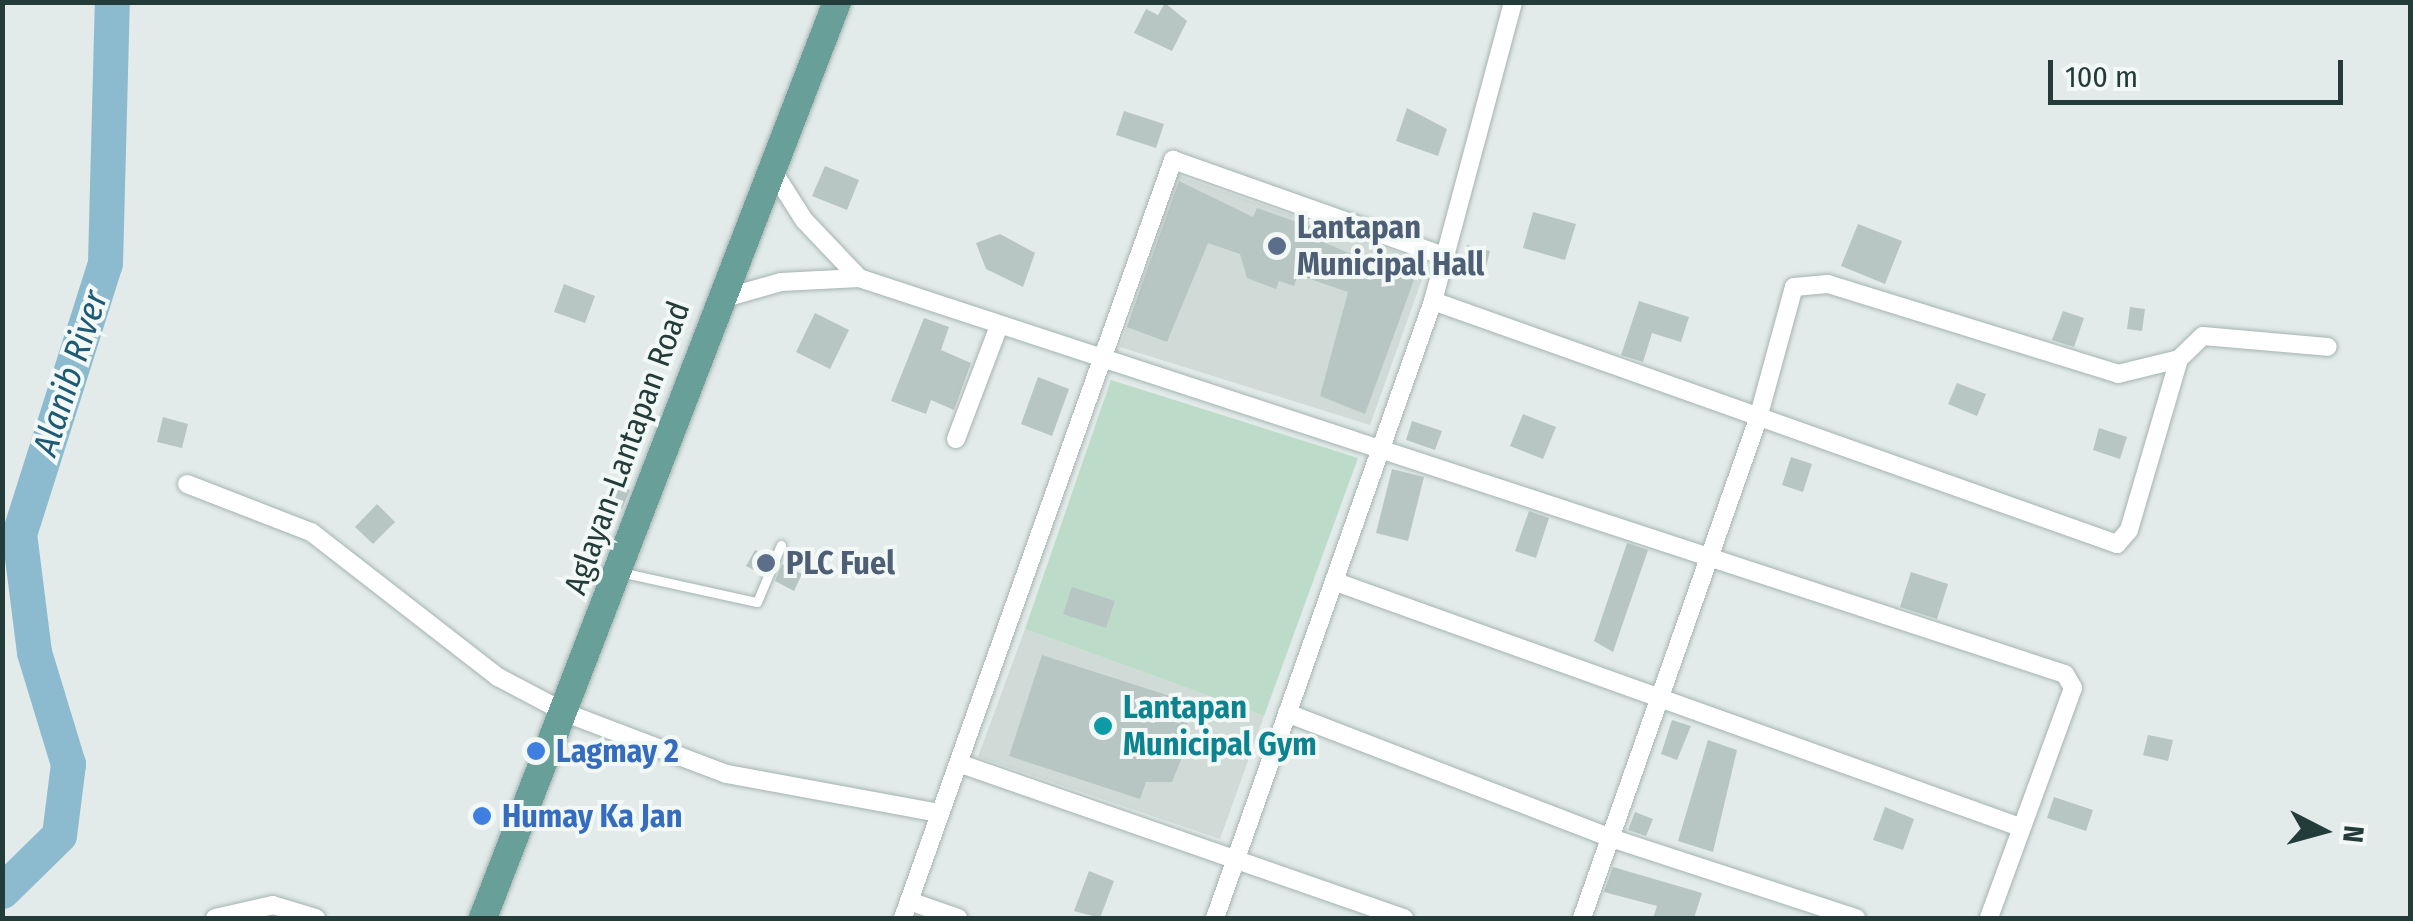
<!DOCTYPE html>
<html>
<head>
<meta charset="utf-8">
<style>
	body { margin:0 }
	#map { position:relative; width:2413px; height:921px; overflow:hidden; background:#e2ebe9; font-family:"Fira Sans Condensed",sans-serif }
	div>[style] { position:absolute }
	.built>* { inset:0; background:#d0dbd8 }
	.green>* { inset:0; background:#bcdcc9 }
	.river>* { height:35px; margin:-17.5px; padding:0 17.5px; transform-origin:17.5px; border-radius:17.5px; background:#8cbace }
	.building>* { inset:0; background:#b7c6c2 }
	.roads { filter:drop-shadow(0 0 2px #a5b3b1) drop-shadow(0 0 2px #a5b3b1) }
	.lane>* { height:9px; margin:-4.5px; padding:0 4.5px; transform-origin:4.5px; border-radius:4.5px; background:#fff }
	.street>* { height:18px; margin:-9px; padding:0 9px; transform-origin:9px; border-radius:9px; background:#fff }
	.primary>* { height:28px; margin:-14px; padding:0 14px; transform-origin:14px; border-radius:14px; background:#689f99 }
	.dots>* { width:28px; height:28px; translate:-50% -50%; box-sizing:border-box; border:5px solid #f2f8f6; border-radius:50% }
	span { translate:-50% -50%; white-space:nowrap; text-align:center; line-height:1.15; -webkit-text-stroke:8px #f2f8f6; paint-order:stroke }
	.service-label { font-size:32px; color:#4e5e75; font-weight:700 }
	.left { translate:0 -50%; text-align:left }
	.street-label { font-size:32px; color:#233c39 }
	.culture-label { font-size:32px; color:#0d838f; font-weight:700 }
	.shop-label { font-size:32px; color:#366cbe; font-weight:700 }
	.water-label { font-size:35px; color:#1f5a75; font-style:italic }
	.frame { position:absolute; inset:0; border:5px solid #233c39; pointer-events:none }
	.north { position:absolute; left:2273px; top:781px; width:100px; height:100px; -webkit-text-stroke:8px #f2f8f6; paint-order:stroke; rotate:96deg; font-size:28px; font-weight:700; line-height:40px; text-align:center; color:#233c39 }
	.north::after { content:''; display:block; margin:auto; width:35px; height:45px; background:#233c39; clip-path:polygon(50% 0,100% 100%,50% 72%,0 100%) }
	.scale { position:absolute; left:2048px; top:60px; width:295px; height:45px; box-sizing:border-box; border:5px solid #233c39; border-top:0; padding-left:12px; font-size:30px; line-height:35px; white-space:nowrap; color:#233c39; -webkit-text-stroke:8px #f2f8f6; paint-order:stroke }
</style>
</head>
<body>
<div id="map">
	<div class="built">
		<div style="clip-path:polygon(1177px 175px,1428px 263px,1370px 425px,1120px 347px)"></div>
		<div style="clip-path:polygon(1025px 629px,1264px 716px,1220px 839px,978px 757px)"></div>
	</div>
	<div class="green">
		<div style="clip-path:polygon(1111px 380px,1358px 458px,1264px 716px,1025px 629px)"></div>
	</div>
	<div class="river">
		<div style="left:2px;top:891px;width:80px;rotate:-44.5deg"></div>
		<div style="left:59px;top:835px;width:72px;rotate:-82.8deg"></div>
		<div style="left:68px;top:764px;width:117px;rotate:-106.9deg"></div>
		<div style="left:34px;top:652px;width:119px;rotate:-97.2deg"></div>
		<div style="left:19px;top:534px;width:284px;rotate:-72.4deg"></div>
		<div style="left:105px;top:263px;width:261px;rotate:-88.5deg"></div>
	</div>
	<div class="building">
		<div style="clip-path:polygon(1165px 3px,1187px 21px,1172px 51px,1134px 33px,1146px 9px,1158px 15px)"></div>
		<div style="clip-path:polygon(1407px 108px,1447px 129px,1438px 156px,1396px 141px)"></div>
		<div style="clip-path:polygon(1124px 111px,1164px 124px,1156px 148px,1116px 135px)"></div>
		<div style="clip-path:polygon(825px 166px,859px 180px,847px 210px,812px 196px)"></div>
		<div style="clip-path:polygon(1179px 181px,1253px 217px,1257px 208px,1314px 228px,1311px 237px,1414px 280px,1365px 414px,1320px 396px,1348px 292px,1298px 275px,1294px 286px,1279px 281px,1276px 289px,1247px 278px,1240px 254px,1208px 243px,1167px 342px,1127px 327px)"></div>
		<div style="clip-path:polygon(1533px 212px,1576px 224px,1565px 260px,1523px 248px)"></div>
		<div style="clip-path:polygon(1858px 224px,1902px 241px,1885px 284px,1841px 266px)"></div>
		<div style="clip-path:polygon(1000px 234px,1035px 253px,1023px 287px,986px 269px,976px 243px)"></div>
		<div style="clip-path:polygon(1467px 245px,1490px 251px,1485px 271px,1461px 265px)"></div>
		<div style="clip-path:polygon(564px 284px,595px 296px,585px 323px,554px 312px)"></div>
		<div style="clip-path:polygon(1639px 301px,1689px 317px,1681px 342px,1652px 333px,1643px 362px,1621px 355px)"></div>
		<div style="clip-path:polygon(2130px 307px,2145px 309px,2142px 331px,2127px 329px)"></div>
		<div style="clip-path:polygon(2063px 311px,2084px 318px,2074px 347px,2052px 340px)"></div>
		<div style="clip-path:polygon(815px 313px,849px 330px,830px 369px,796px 352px)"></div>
		<div style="clip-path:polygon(924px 318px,949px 327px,941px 350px,971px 363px,954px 410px,931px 400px,926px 414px,891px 401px)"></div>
		<div style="clip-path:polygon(1038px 377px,1069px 389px,1052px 436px,1021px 424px)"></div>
		<div style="clip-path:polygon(1957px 383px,1986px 394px,1977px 416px,1948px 404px)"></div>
		<div style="clip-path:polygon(1523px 414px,1556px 427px,1543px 459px,1510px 446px)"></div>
		<div style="clip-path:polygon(163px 417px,188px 424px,182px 448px,157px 442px)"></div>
		<div style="clip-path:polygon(1412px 421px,1442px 431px,1435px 450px,1406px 440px)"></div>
		<div style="clip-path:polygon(2099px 428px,2127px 437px,2120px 459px,2093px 450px)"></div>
		<div style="clip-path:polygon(1791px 457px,1812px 464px,1803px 492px,1782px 485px)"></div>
		<div style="clip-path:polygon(1392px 469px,1424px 477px,1408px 541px,1376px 533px)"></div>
		<div style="clip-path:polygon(614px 482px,630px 490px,622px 509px,605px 501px)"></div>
		<div style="clip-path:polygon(377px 504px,395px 522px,373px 544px,355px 527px)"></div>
		<div style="clip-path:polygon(1529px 511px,1549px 518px,1536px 558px,1515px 551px)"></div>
		<div style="clip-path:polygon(1627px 543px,1648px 550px,1613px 652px,1594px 641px)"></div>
		<div style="clip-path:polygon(755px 550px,767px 556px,760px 573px,746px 566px)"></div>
		<div style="clip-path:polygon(782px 564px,802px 574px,794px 591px,775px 581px)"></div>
		<div style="clip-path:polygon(1911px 572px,1948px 584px,1937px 619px,1900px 607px)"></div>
		<div style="clip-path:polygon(1072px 587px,1115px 601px,1106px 628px,1063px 614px)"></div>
		<div style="clip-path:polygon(1042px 655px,1173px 697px,1167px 716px,1187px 722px,1189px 740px,1172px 782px,1146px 782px,1140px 799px,1009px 756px)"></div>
		<div style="clip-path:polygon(1672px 720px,1691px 726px,1677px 760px,1661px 754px)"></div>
		<div style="clip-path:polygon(2148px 735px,2173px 740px,2168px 761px,2143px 755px)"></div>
		<div style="clip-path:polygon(1708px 740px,1737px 750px,1713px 852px,1678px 841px)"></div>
		<div style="clip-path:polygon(2054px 797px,2093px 810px,2086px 831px,2047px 818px)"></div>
		<div style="clip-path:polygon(1885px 807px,1914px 819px,1903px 850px,1873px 840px)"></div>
		<div style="clip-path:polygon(1635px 812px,1653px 819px,1646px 836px,1628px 830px)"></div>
		<div style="clip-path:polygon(1613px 867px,1702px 893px,1694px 918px,1653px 918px,1657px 906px,1604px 892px)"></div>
		<div style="clip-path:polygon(1089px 871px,1114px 881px,1100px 918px,1074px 911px)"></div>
	</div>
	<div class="roads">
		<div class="lane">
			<div style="left:620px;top:572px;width:140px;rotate:12.4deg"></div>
			<div style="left:757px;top:602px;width:62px;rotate:-67.2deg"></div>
		</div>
		<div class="street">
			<div style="left:769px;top:165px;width:65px;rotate:57.5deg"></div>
			<div style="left:804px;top:220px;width:80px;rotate:46.5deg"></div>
			<div style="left:721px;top:299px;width:62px;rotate:-15.8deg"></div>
			<div style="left:781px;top:282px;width:78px;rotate:-2.9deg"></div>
			<div style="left:859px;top:278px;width:1269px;rotate:18.18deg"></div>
			<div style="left:2065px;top:674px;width:16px;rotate:60deg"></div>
			<div style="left:2073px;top:688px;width:245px;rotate:110.1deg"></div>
			<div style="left:1433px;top:301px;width:726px;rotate:19.56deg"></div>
			<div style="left:2117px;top:544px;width:18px;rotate:-49deg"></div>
			<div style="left:2129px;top:530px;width:178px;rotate:-73.7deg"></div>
			<div style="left:956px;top:439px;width:121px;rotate:-69.2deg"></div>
			<div style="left:187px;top:484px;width:133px;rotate:21.2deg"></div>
			<div style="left:311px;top:532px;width:237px;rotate:37.8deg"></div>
			<div style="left:498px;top:677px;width:77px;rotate:27.9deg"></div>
			<div style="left:566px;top:713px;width:172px;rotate:20.8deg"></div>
			<div style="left:727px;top:774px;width:217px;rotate:10.4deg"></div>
			<div style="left:1336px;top:582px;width:727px;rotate:19.71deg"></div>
			<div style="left:1287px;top:713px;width:347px;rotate:21.1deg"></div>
			<div style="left:1611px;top:838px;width:258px;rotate:18.1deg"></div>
			<div style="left:964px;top:765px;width:466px;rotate:19.2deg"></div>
			<div style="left:909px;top:901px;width:52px;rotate:19.1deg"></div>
			<div style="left:215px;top:918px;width:59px;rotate:-12.6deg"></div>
			<div style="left:273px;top:905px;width:45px;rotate:16.8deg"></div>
			<div style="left:903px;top:918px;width:805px;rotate:-70.39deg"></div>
			<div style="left:1173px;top:160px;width:291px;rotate:19.5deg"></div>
			<div style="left:1215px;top:918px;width:654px;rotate:-70.54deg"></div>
			<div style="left:1433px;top:301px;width:310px;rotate:-75deg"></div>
			<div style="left:1582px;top:918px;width:526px;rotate:-70.57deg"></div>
			<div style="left:1757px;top:422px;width:140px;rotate:-74.7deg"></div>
			<div style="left:1794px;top:287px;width:34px;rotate:-5deg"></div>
			<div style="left:1828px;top:284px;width:304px;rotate:17.2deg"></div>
			<div style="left:2118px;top:374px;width:63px;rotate:-13.8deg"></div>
			<div style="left:2179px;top:359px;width:33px;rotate:-44deg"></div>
			<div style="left:2203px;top:336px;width:125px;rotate:5deg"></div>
		</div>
		<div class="primary">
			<div style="left:483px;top:918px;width:982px;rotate:-68.87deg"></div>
		</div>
	</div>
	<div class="dots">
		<div style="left:1277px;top:246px;background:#5c6f8a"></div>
		<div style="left:766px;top:563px;background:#5c6f8a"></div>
		<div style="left:1103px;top:726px;background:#0f9aa8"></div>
		<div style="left:536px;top:751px;background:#3f7fe0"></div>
		<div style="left:482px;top:816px;background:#3f7fe0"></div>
	</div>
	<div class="service-label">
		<span class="left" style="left:1297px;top:246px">Lantapan<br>Municipal Hall</span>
		<span class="left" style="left:786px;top:563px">PLC Fuel</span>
	</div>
	<div class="street-label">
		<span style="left:627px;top:448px;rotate:-70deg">Aglayan-Lantapan Road</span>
	</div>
	<div class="culture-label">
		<span class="left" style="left:1123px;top:726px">Lantapan<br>Municipal Gym</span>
	</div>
	<div class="shop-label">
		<span class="left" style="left:556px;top:751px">Lagmay 2</span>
		<span class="left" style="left:502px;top:816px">Humay Ka Jan</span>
	</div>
	<div class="water-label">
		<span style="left:70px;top:373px;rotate:-72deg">Alanib River</span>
	</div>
	<div class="frame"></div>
	<div class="north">N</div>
	<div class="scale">100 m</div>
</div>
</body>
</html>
